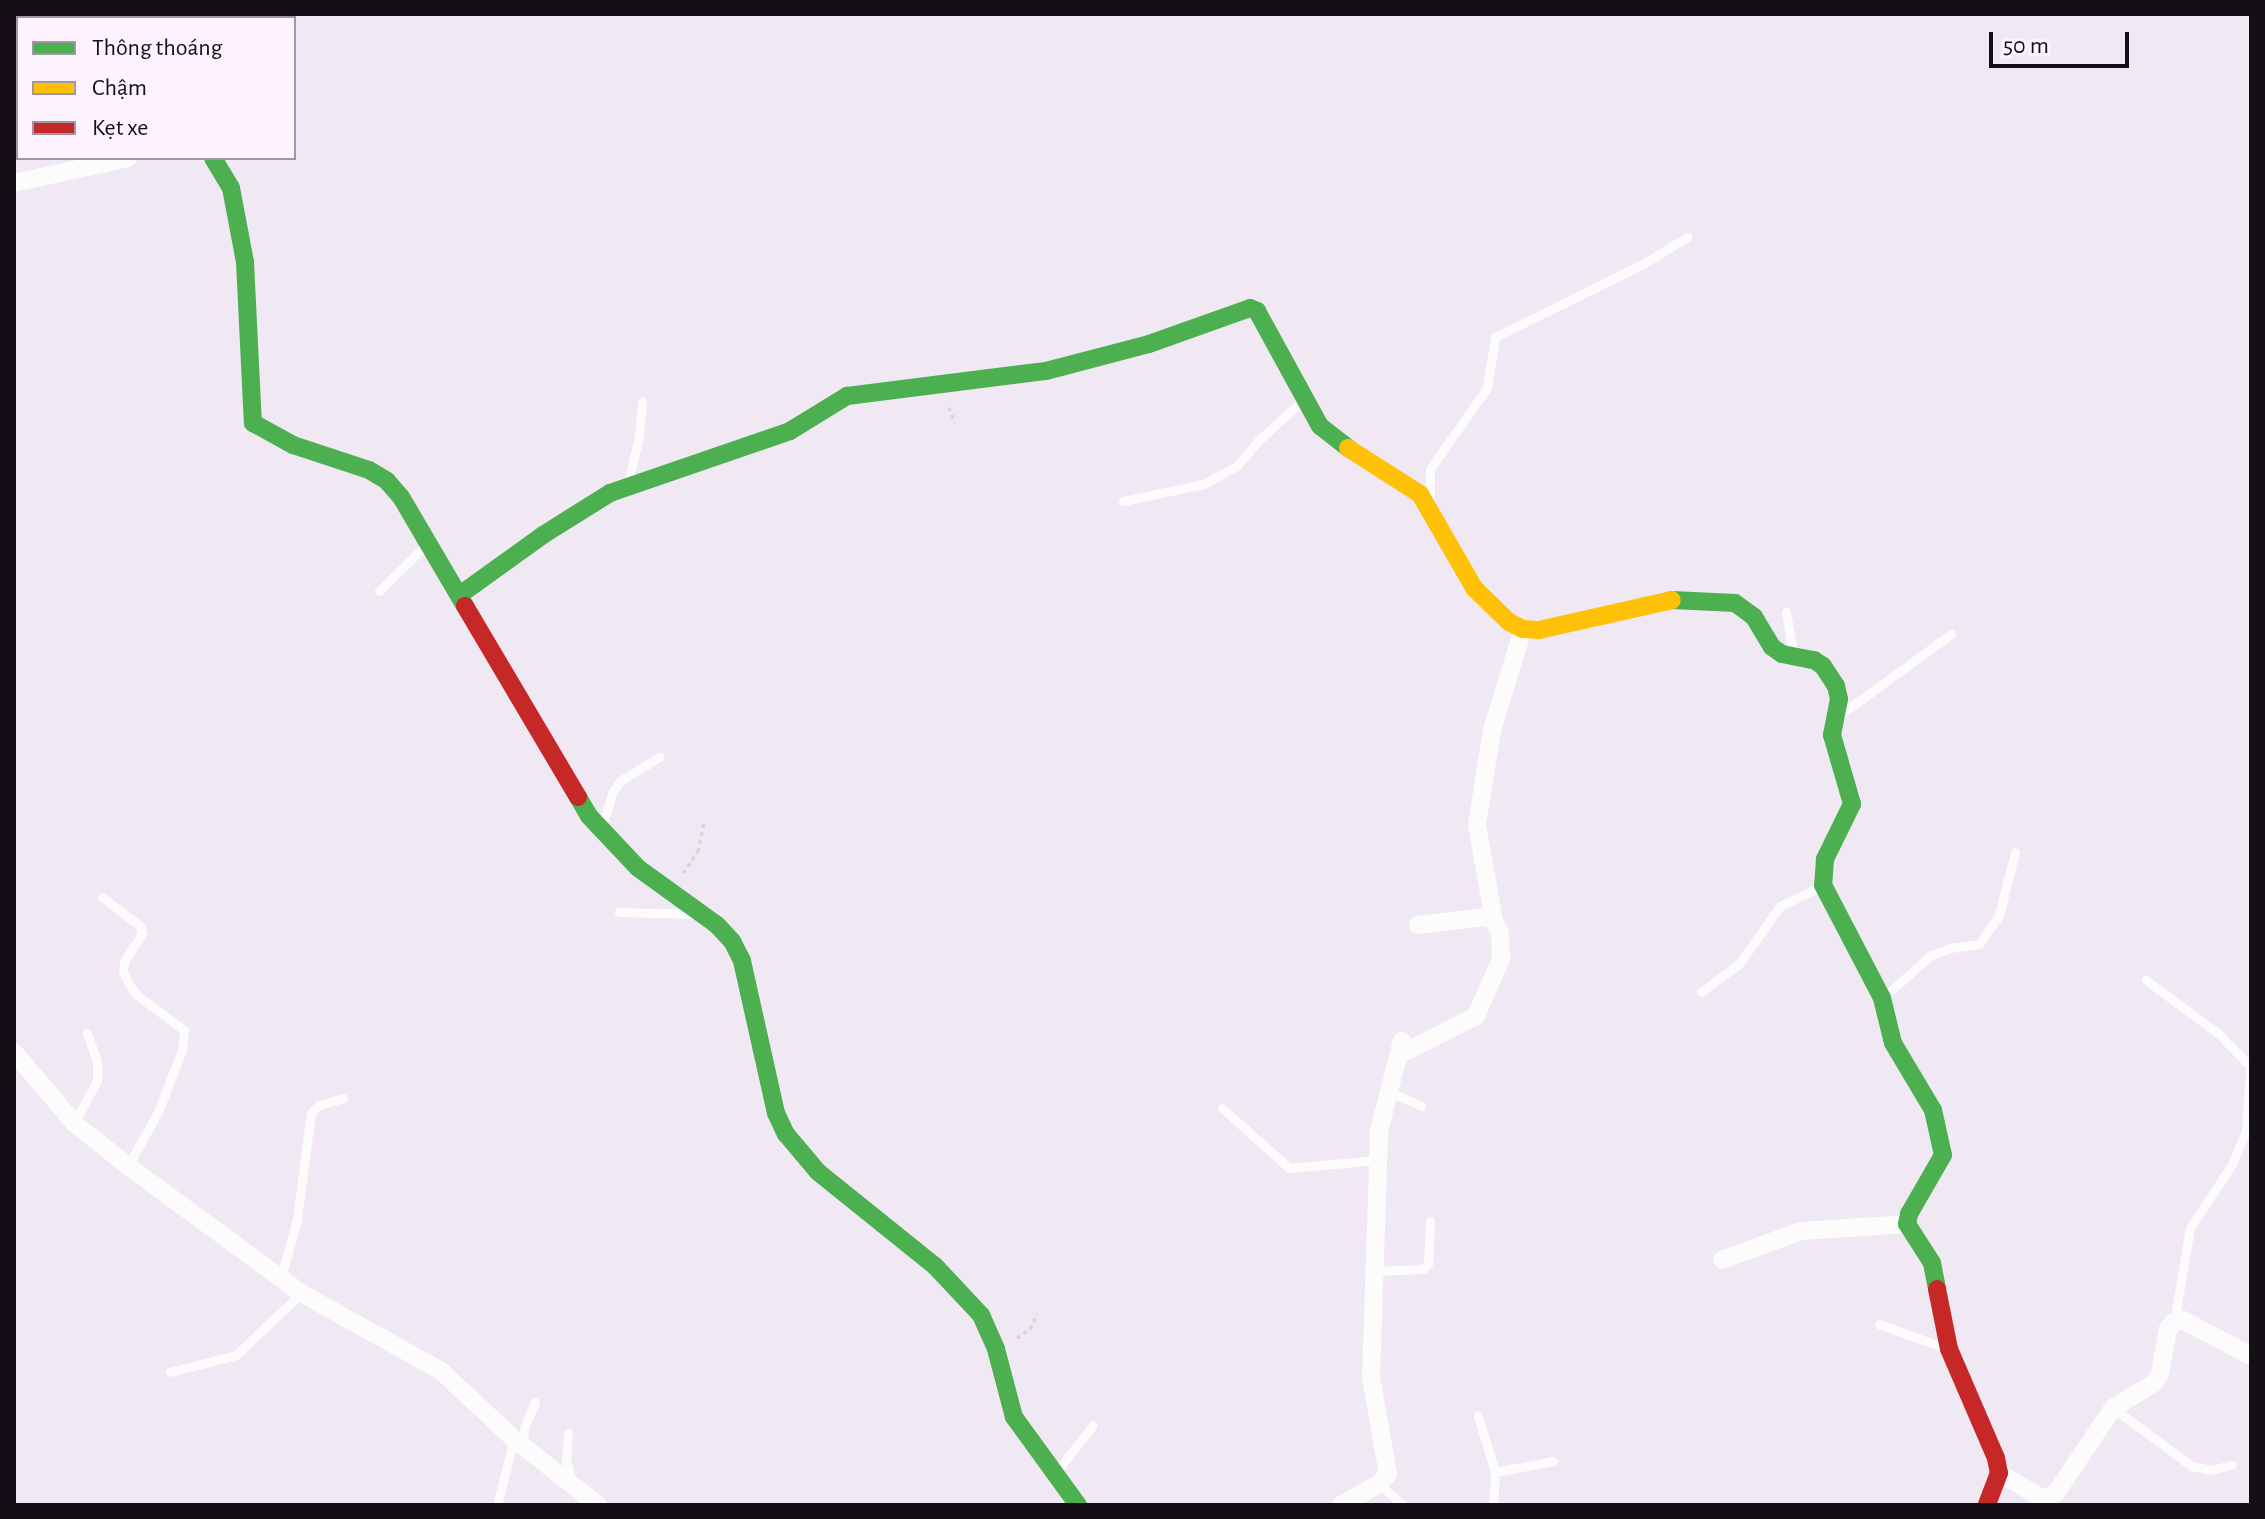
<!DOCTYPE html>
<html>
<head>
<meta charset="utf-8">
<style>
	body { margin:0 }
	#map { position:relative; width:2265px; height:1519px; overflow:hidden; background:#f0e8f2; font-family:"Alegreya Sans",sans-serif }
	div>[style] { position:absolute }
	.path>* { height:3px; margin-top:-1.5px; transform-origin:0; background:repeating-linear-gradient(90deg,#d6d4d7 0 4px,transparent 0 8px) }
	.lane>* { height:9px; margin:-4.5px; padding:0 4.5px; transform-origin:4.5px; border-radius:4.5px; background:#fdfcfd }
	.street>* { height:18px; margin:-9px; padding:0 9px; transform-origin:9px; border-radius:9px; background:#fdfcfd }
	.fast>* { height:18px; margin:-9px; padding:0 9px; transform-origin:9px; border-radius:9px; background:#4caf50 }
	.slow>* { height:18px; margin:-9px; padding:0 9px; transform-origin:9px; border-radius:9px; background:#ffc107 }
	.jam>* { height:18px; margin:-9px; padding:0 9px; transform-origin:9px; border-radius:9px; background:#c62828 }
	span { translate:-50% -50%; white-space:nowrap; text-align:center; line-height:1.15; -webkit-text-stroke:6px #fcf3ff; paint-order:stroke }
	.frame { position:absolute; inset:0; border:16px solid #140f16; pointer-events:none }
	.legend { position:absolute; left:16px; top:16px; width:280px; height:144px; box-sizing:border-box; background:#fcf3ff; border:2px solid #9f98a2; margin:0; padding:10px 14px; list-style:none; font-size:24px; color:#140f16 }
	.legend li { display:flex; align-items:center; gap:16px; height:40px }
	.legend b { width:40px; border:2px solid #9f98a2 }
	.scale { position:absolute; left:1989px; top:32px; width:140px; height:36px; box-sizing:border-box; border:4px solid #140f16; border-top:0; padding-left:10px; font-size:24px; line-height:28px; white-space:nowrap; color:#140f16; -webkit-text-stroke:6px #fcf3ff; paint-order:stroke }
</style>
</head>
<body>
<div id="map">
	<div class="path">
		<div style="left:949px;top:407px;width:17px;rotate:69deg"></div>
		<div style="left:683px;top:873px;width:27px;rotate:-56deg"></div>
		<div style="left:698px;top:851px;width:30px;rotate:-78deg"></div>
		<div style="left:1017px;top:1338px;width:16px;rotate:-35deg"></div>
		<div style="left:1030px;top:1329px;width:17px;rotate:-65deg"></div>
	</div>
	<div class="lane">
		<div style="left:628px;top:483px;width:48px;rotate:-76.8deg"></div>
		<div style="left:639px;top:436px;width:35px;rotate:-85deg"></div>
		<div style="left:1430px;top:497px;width:28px;rotate:-90deg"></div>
		<div style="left:1430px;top:469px;width:99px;rotate:-54.9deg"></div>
		<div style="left:1487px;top:388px;width:52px;rotate:-81.1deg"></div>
		<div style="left:1495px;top:337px;width:165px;rotate:-26.3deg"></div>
		<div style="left:1643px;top:264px;width:52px;rotate:-31.5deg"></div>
		<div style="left:1123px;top:501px;width:83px;rotate:-11.9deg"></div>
		<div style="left:1204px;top:484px;width:38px;rotate:-29deg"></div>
		<div style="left:1237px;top:466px;width:35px;rotate:-50deg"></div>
		<div style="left:1260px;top:439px;width:58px;rotate:-42.2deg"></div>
		<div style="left:379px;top:591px;width:67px;rotate:-44.4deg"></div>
		<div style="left:1786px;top:612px;width:41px;rotate:80.1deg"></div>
		<div style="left:1841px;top:714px;width:136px;rotate:-36deg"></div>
		<div style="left:603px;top:823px;width:31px;rotate:-73deg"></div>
		<div style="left:612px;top:793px;width:14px;rotate:-56deg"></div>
		<div style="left:620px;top:781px;width:46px;rotate:-31.6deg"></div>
		<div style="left:102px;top:897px;width:48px;rotate:37.3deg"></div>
		<div style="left:140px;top:926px;width:8px;rotate:76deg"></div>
		<div style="left:142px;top:934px;width:33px;rotate:123deg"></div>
		<div style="left:124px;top:962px;width:10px;rotate:96deg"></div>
		<div style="left:123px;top:972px;width:13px;rotate:63deg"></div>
		<div style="left:129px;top:984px;width:14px;rotate:54deg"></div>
		<div style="left:137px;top:995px;width:59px;rotate:36.7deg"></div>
		<div style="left:184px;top:1030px;width:20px;rotate:96deg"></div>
		<div style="left:182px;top:1050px;width:66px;rotate:111.2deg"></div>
		<div style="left:158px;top:1112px;width:62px;rotate:119.1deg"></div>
		<div style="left:619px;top:912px;width:74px;rotate:1.5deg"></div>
		<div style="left:2146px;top:980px;width:91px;rotate:36.5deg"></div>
		<div style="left:2219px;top:1034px;width:43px;rotate:45.9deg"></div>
		<div style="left:1701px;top:992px;width:47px;rotate:-36.4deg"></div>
		<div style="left:1739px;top:964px;width:71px;rotate:-54.7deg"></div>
		<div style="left:1780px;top:906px;width:44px;rotate:-25.4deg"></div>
		<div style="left:1885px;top:996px;width:62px;rotate:-41.7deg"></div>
		<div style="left:1931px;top:955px;width:20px;rotate:-20deg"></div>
		<div style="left:1950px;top:948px;width:29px;rotate:-8deg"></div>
		<div style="left:1979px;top:944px;width:35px;rotate:-55deg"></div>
		<div style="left:1999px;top:915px;width:65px;rotate:-75.7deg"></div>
		<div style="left:1390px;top:1092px;width:34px;rotate:24deg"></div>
		<div style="left:1222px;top:1108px;width:90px;rotate:41.8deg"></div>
		<div style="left:1289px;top:1168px;width:89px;rotate:-5.1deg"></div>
		<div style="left:74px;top:1123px;width:48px;rotate:-61.3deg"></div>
		<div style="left:97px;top:1081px;width:20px;rotate:-90deg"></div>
		<div style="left:97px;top:1061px;width:30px;rotate:-110deg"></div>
		<div style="left:1376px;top:1271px;width:47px;rotate:-2.4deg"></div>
		<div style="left:1423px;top:1269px;width:7px;rotate:-45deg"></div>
		<div style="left:1428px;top:1264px;width:43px;rotate:-87.3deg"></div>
		<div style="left:281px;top:1278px;width:61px;rotate:-74.8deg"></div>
		<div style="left:297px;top:1219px;width:107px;rotate:-82.5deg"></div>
		<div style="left:311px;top:1113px;width:11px;rotate:-45deg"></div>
		<div style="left:319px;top:1105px;width:25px;rotate:-16deg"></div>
		<div style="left:2174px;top:1322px;width:95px;rotate:-80.3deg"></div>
		<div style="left:2190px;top:1228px;width:77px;rotate:-56.7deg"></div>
		<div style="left:2232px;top:1164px;width:36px;rotate:-67deg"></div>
		<div style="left:2246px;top:1131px;width:71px;rotate:-86deg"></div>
		<div style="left:1879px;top:1324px;width:70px;rotate:20deg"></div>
		<div style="left:170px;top:1372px;width:68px;rotate:-14.4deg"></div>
		<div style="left:236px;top:1355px;width:90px;rotate:-43.6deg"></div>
		<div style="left:2113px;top:1408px;width:98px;rotate:36.3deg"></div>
		<div style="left:2192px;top:1466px;width:19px;rotate:12deg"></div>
		<div style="left:2211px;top:1470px;width:21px;rotate:-14deg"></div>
		<div style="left:1478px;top:1416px;width:59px;rotate:73.1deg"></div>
		<div style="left:1495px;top:1472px;width:33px;rotate:93deg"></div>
		<div style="left:568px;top:1433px;width:27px;rotate:94deg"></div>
		<div style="left:566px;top:1460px;width:23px;rotate:75deg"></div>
		<div style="left:523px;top:1444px;width:16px;rotate:-86deg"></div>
		<div style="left:524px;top:1428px;width:28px;rotate:-67deg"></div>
		<div style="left:1057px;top:1471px;width:58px;rotate:-52deg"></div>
		<div style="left:1495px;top:1472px;width:59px;rotate:-10.7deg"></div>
		<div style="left:1379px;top:1484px;width:31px;rotate:42deg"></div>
		<div style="left:497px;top:1505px;width:68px;rotate:-75.6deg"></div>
	</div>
	<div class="street">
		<div style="left:14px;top:183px;width:117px;rotate:-12.4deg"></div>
		<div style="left:1494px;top:921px;width:97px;rotate:-100deg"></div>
		<div style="left:1477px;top:825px;width:96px;rotate:-81deg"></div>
		<div style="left:1492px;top:730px;width:106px;rotate:-72.9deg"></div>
		<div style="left:14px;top:1052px;width:93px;rotate:49.8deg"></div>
		<div style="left:74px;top:1123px;width:69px;rotate:38.5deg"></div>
		<div style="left:128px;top:1166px;width:215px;rotate:36.3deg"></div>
		<div style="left:301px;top:1293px;width:160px;rotate:29.1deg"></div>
		<div style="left:441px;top:1371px;width:100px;rotate:43deg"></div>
		<div style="left:514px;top:1439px;width:107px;rotate:38.2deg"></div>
		<div style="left:1401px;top:1054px;width:84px;rotate:-26.9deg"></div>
		<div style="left:1476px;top:1016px;width:62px;rotate:-66.3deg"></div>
		<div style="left:1501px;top:959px;width:26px;rotate:-92deg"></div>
		<div style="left:1500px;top:933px;width:13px;rotate:-117deg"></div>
		<div style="left:1494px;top:921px;width:9px;rotate:-153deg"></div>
		<div style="left:1486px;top:917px;width:69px;rotate:173.4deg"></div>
		<div style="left:1722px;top:1260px;width:84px;rotate:-20.2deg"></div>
		<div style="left:1801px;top:1231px;width:106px;rotate:-3.8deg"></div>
		<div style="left:1999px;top:1473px;width:45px;rotate:30.5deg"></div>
		<div style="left:2038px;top:1496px;width:9px;rotate:13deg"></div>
		<div style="left:2047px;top:1498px;width:10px;rotate:-29deg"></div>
		<div style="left:2056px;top:1493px;width:102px;rotate:-56.2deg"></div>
		<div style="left:2113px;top:1408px;width:48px;rotate:-31.4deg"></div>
		<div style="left:2154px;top:1383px;width:11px;rotate:-56deg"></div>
		<div style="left:2160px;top:1374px;width:46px;rotate:-79.9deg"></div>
		<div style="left:2168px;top:1329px;width:9px;rotate:-49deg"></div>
		<div style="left:2174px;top:1322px;width:9px;rotate:-13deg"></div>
		<div style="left:2183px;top:1320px;width:77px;rotate:27.9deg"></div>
		<div style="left:1341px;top:1505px;width:43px;rotate:-28.9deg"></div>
		<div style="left:1379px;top:1484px;width:13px;rotate:-48deg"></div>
		<div style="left:1388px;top:1474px;width:97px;rotate:-100deg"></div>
		<div style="left:1371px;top:1378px;width:247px;rotate:-88.1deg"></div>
		<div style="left:1379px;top:1131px;width:93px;rotate:-75.7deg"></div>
	</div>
	<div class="fast">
		<div style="left:213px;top:158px;width:35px;rotate:59deg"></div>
		<div style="left:231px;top:188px;width:75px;rotate:79.3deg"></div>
		<div style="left:245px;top:262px;width:161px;rotate:87.2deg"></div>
		<div style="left:253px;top:423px;width:46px;rotate:28.8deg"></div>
		<div style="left:293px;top:445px;width:80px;rotate:18.2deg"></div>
		<div style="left:369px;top:470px;width:21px;rotate:31deg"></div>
		<div style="left:387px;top:481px;width:21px;rotate:49deg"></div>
		<div style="left:401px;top:497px;width:126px;rotate:59.6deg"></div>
		<div style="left:461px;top:594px;width:101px;rotate:-35.7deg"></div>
		<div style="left:543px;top:535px;width:79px;rotate:-32.1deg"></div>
		<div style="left:610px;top:493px;width:190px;rotate:-19deg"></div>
		<div style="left:790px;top:431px;width:67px;rotate:-31.6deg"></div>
		<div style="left:847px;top:396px;width:201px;rotate:-7.2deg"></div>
		<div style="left:1046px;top:371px;width:106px;rotate:-14.7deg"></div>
		<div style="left:1149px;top:344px;width:107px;rotate:-19.6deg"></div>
		<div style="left:1250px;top:308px;width:8px;rotate:23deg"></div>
		<div style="left:1257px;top:311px;width:131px;rotate:61.3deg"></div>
		<div style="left:1320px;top:426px;width:36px;rotate:38deg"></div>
		<div style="left:1672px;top:600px;width:63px;rotate:2.7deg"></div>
		<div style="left:1735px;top:603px;width:24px;rotate:36deg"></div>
		<div style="left:1754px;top:617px;width:35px;rotate:59deg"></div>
		<div style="left:1772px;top:647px;width:12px;rotate:35deg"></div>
		<div style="left:1782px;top:654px;width:33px;rotate:11deg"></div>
		<div style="left:1814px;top:660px;width:11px;rotate:34deg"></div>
		<div style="left:1823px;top:666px;width:24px;rotate:57deg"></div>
		<div style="left:1836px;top:686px;width:13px;rotate:77deg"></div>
		<div style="left:1839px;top:699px;width:37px;rotate:101deg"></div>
		<div style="left:1832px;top:735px;width:72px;rotate:73.8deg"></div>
		<div style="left:1852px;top:804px;width:61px;rotate:116.1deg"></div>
		<div style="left:1825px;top:859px;width:26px;rotate:94deg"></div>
		<div style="left:1823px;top:885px;width:127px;rotate:62.4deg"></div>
		<div style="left:1882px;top:998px;width:46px;rotate:76.3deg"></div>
		<div style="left:1893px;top:1043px;width:78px;rotate:59.2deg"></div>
		<div style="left:1933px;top:1110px;width:46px;rotate:77.5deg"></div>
		<div style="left:1943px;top:1155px;width:68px;rotate:120deg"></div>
		<div style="left:1909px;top:1214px;width:10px;rotate:101deg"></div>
		<div style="left:1907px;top:1224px;width:46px;rotate:57.3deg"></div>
		<div style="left:1932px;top:1263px;width:26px;rotate:79deg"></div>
		<div style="left:578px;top:797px;width:22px;rotate:60deg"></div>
		<div style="left:589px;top:816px;width:71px;rotate:46.7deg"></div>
		<div style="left:638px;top:868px;width:97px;rotate:35.8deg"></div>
		<div style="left:717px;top:925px;width:22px;rotate:47deg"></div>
		<div style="left:732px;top:941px;width:22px;rotate:63deg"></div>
		<div style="left:742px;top:961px;width:156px;rotate:77.4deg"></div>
		<div style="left:776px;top:1113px;width:23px;rotate:65deg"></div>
		<div style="left:786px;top:1134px;width:50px;rotate:49.9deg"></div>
		<div style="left:818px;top:1172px;width:150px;rotate:38.8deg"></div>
		<div style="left:935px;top:1266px;width:67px;rotate:46.8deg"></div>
		<div style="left:981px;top:1315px;width:37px;rotate:66deg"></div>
		<div style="left:996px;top:1349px;width:70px;rotate:75.2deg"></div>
		<div style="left:1014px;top:1417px;width:109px;rotate:54deg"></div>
	</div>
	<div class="slow">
		<div style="left:1348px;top:448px;width:85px;rotate:32.6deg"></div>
		<div style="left:1420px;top:494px;width:108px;rotate:60.1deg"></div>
		<div style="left:1474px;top:588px;width:49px;rotate:44.2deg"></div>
		<div style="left:1509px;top:622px;width:16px;rotate:27deg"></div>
		<div style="left:1523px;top:629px;width:16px;rotate:4deg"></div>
		<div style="left:1539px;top:630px;width:136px;rotate:-12.7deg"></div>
	</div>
	<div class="jam">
		<div style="left:465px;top:606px;width:222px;rotate:59.4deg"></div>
		<div style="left:1937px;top:1289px;width:61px;rotate:78.7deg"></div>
		<div style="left:1949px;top:1349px;width:119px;rotate:66.7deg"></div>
		<div style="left:1996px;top:1458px;width:15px;rotate:79deg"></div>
		<div style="left:1999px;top:1473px;width:34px;rotate:111deg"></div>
	</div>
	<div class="frame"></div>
	<ul class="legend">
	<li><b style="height:10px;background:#4caf50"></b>Thông thoáng</li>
	<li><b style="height:10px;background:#ffc107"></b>Chậm</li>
	<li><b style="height:10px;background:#c62828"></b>Kẹt xe</li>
	</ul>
	<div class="scale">50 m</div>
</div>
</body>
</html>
